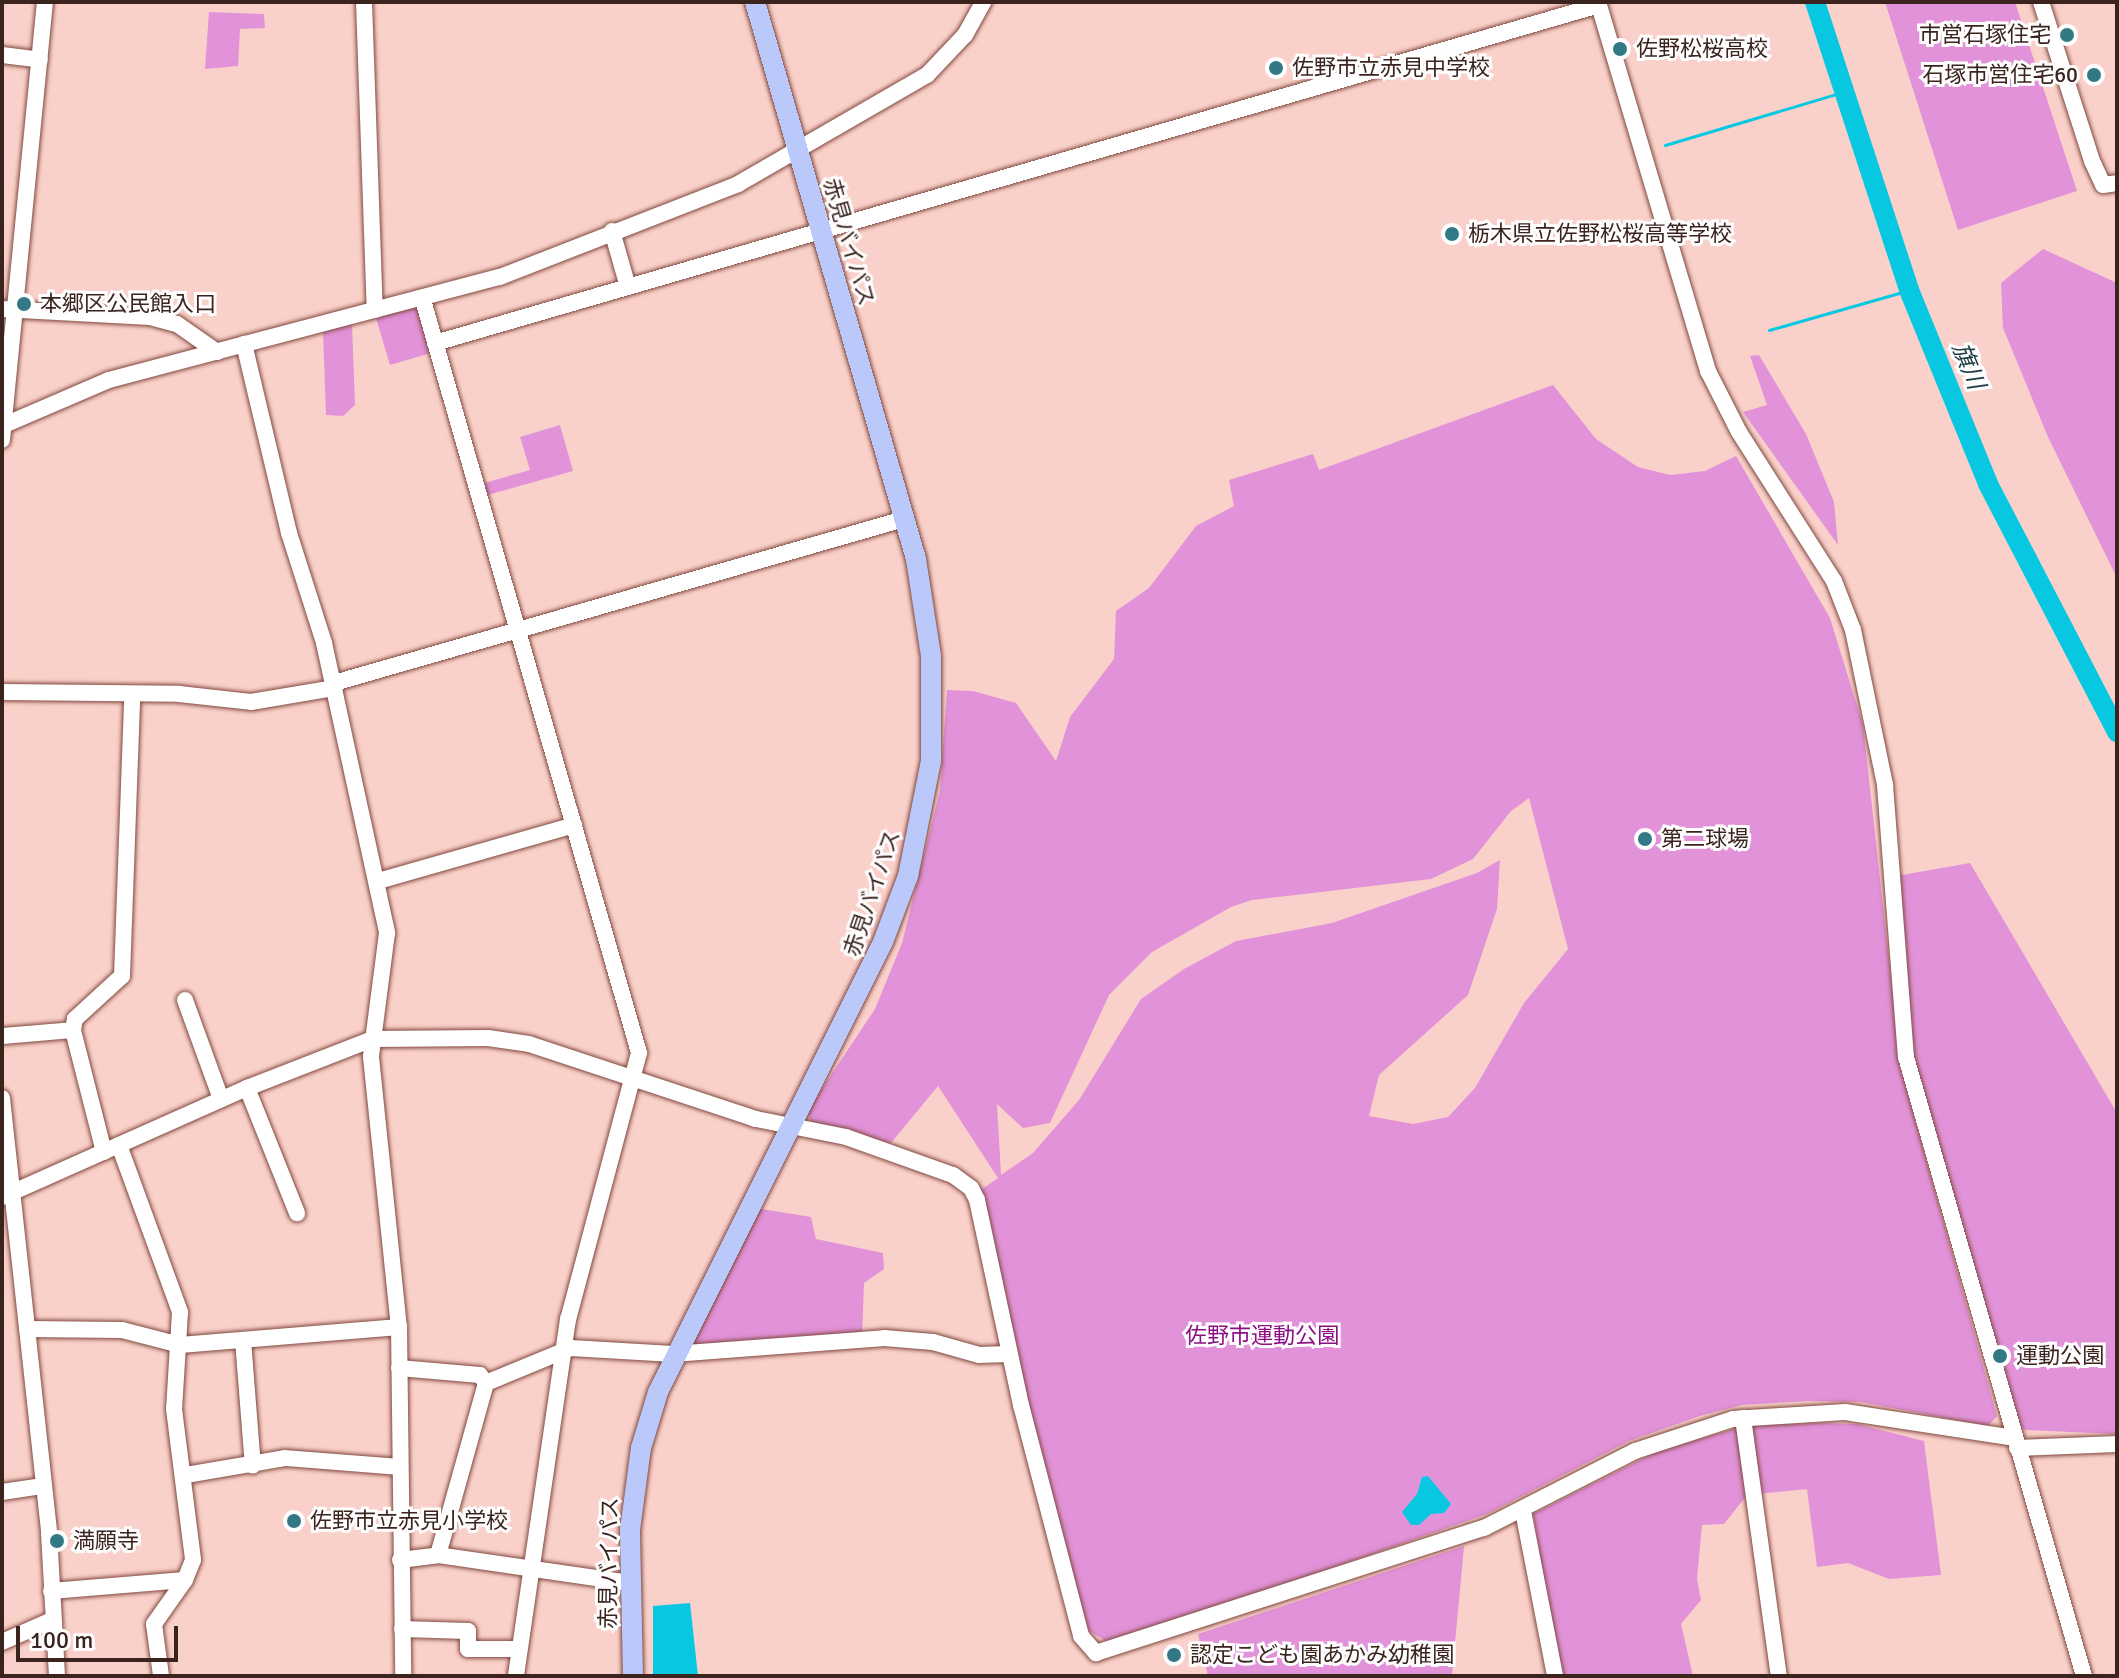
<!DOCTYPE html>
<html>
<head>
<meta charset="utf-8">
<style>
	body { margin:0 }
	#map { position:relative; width:2119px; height:1678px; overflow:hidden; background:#fad1ca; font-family:Signika,"Noto Sans JP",sans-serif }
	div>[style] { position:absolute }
	.green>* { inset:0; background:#e192d8 }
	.water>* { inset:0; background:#08c8e1 }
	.stream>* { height:3px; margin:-1.5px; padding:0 1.5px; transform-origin:1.5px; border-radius:1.5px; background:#08c8e1 }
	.river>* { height:20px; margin:-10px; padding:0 10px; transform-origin:10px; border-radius:10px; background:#08c8e1 }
	.roads { filter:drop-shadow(0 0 2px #80483e) drop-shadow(0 0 2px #80483e) }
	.minor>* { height:16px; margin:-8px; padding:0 8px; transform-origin:8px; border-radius:8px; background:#fff }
	.major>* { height:20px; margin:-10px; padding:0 10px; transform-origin:10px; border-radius:10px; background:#bac8fa }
	.dots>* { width:22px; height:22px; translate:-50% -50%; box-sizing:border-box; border:4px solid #fdfdfd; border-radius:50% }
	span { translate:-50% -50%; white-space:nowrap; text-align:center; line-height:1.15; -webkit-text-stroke:6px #fdfdfd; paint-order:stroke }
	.poi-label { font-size:22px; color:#3b231e }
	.right { translate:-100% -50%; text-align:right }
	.left { translate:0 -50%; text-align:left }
	.street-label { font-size:22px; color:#3b231e }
	.park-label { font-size:22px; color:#8c0f85 }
	.water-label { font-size:24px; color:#1d3d43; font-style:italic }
	.frame { position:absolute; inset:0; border:4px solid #3b231e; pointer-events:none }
	.scale { position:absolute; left:16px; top:1626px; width:162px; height:36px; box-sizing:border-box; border:4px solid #3b231e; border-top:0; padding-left:10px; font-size:24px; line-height:28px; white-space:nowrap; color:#3b231e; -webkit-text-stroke:6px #fdfdfd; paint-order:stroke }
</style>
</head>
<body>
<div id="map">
	<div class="green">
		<div style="clip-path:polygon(1885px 2px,2015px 2px,2077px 191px,1958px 230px)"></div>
		<div style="clip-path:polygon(209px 12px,264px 14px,265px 28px,240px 29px,238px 66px,205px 69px)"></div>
		<div style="clip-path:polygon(2043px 249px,2117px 283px,2117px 578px,2048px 437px,2003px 328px,2001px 283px)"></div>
		<div style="clip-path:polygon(417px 306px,431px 353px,390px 365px,376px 318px)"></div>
		<div style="clip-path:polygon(352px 324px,355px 405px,343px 416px,326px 415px,323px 331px)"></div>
		<div style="clip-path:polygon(1759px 355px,1806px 434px,1834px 502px,1838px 545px,1743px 412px,1767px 405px,1750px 356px)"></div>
		<div style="clip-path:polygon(evenodd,1553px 385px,1596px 439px,1638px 467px,1670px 475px,1705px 471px,1736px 456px,1830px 618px,1863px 725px,1901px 1069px,1997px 1416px,1988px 1426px,1861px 1402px,1809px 1401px,1742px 1405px,1700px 1416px,1629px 1441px,1487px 1514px,1119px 1642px,1106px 1641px,1089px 1631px,1083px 1617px,1028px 1407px,979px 1191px,998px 1178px,938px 1086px,891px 1143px,811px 1122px,807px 1111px,875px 1009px,902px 943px,940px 791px,947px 690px,973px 691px,1016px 703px,1056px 761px,1070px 717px,1114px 659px,1116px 611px,1149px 588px,1196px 526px,1234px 506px,1229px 480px,1313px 454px,1319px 470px,1553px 385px,1529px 798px,1568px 949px,1524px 1003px,1475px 1088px,1448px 1117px,1413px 1124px,1369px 1116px,1379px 1075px,1468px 995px,1497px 909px,1500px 860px,1477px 873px,1332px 923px,1236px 941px,1184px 969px,1141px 999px,1079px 1100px,1033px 1153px,1001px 1175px,997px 1104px,1023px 1128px,1050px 1123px,1109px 995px,1152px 952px,1231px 907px,1252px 900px,1431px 879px,1473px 859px,1511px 811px,1529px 798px)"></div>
		<div style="clip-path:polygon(560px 425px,573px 471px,484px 496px,481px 484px,530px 470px,520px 437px)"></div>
		<div style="clip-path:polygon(1970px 863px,2117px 1113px,2117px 1434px,2025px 1430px,2017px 1424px,1910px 1044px,1896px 876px)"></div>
		<div style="clip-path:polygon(756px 1208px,811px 1217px,816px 1239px,883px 1253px,884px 1269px,864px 1283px,862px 1337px,690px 1351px)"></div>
		<div style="clip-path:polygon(1822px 1423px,1857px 1424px,1924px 1441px,1941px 1575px,1889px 1579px,1848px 1563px,1817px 1567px,1807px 1489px,1747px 1495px,1724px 1524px,1702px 1525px,1697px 1579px,1701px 1600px,1681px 1624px,1693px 1676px,1560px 1676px,1533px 1514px,1660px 1450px,1735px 1429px,1740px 1438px,1751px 1436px,1753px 1425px)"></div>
		<div style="clip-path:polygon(1464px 1546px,1452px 1676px,1208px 1676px,1198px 1634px)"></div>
	</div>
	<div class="water">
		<div style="clip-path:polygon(1428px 1476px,1451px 1504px,1444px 1513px,1431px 1514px,1419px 1525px,1411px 1525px,1402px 1512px,1417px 1494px,1422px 1477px)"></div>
		<div style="clip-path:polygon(690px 1603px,698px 1676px,653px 1676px,653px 1606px)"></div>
	</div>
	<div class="stream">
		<div style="left:1665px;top:145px;width:186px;rotate:-16.6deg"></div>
		<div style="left:1769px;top:330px;width:146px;rotate:-15.9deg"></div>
	</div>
	<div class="river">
		<div style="left:1815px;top:2px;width:303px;rotate:71.9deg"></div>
		<div style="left:1909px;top:290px;width:209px;rotate:67.8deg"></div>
		<div style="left:1988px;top:484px;width:280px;rotate:62.5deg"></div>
	</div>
	<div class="roads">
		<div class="minor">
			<div style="left:364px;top:2px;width:308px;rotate:88deg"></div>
			<div style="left:1598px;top:2px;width:385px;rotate:73.4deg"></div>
			<div style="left:1708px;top:371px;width:68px;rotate:63.1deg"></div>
			<div style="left:1739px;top:432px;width:177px;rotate:57.5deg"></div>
			<div style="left:1834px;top:581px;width:53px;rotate:68.8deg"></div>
			<div style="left:1853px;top:630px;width:158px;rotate:78.3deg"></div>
			<div style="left:1885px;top:785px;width:273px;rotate:85.6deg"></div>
			<div style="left:1906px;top:1057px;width:644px;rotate:73.96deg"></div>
			<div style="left:2041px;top:2px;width:167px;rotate:72.2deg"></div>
			<div style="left:2092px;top:161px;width:26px;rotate:65deg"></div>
			<div style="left:2103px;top:185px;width:14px;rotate:-8deg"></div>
			<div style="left:2px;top:55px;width:38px;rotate:7deg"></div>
			<div style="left:612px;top:231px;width:58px;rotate:74.1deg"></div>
			<div style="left:423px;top:300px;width:783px;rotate:73.99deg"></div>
			<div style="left:639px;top:1053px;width:275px;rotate:104.9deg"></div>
			<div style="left:568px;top:1319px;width:361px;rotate:98.3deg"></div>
			<div style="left:2px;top:309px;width:148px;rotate:3.1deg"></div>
			<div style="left:150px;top:317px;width:28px;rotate:15deg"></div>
			<div style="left:177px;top:324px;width:49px;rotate:35deg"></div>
			<div style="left:435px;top:343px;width:1212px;rotate:-16.19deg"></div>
			<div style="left:244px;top:344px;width:194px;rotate:76.6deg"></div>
			<div style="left:289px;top:533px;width:115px;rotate:72.3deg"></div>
			<div style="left:324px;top:643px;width:297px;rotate:77.7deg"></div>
			<div style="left:387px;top:933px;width:125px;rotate:97.4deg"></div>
			<div style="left:371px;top:1057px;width:271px;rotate:84.1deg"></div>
			<div style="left:399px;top:1327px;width:349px;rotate:89.3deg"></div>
			<div style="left:2px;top:426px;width:116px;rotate:-23.3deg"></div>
			<div style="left:109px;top:380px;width:404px;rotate:-14.8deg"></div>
			<div style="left:500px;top:277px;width:256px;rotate:-21.3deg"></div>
			<div style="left:738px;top:184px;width:218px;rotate:-30deg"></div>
			<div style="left:927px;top:75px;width:55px;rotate:-46.5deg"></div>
			<div style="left:965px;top:35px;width:38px;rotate:-61deg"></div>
			<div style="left:2px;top:440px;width:440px;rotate:-84.4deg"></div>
			<div style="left:334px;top:683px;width:593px;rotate:-16.05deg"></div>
			<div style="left:2px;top:692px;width:177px;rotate:0.6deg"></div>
			<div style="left:179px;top:694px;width:72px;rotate:6.3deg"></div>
			<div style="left:251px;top:702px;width:85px;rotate:-9.5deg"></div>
			<div style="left:378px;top:881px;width:204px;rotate:-15.9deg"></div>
			<div style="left:185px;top:1000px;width:105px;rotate:70deg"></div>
			<div style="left:2px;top:1036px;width:71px;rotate:-4.8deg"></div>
			<div style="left:247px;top:1088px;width:135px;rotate:68.2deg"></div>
			<div style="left:2px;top:1098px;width:438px;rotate:83.8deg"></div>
			<div style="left:49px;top:1533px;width:143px;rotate:86.8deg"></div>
			<div style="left:119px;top:1145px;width:178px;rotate:69.9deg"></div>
			<div style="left:180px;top:1312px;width:97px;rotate:93.5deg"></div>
			<div style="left:174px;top:1409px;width:152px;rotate:82.8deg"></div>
			<div style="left:193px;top:1560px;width:22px;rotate:112deg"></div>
			<div style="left:185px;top:1580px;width:54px;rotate:125.2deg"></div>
			<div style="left:154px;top:1624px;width:52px;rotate:82.3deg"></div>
			<div style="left:104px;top:1152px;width:126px;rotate:-104.3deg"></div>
			<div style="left:73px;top:1030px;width:11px;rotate:-80deg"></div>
			<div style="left:75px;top:1019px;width:64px;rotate:-42.5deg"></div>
			<div style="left:122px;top:976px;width:279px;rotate:-87.9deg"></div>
			<div style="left:2px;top:1197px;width:268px;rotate:-24deg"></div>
			<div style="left:247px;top:1088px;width:135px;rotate:-21.3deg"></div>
			<div style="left:373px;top:1039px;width:115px;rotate:-0.5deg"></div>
			<div style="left:488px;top:1038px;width:41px;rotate:8.3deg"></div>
			<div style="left:529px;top:1044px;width:239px;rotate:18.3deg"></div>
			<div style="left:756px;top:1119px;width:92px;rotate:11.3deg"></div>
			<div style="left:846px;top:1137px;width:114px;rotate:19.6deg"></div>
			<div style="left:953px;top:1175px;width:22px;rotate:36deg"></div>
			<div style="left:971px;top:1188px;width:13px;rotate:63deg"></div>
			<div style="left:977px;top:1200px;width:210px;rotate:77.9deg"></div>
			<div style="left:1021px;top:1405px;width:239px;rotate:75.4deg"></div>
			<div style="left:1081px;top:1636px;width:23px;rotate:49deg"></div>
			<div style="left:1096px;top:1653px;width:408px;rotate:-17.9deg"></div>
			<div style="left:1484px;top:1528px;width:169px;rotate:-27deg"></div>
			<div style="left:1635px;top:1451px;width:103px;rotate:-18.1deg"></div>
			<div style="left:1733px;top:1419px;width:112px;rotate:-3.6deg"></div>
			<div style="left:1845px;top:1412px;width:171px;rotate:8.7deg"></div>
			<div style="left:27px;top:1329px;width:95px;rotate:0.6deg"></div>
			<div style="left:122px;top:1330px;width:60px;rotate:14.5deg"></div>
			<div style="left:180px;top:1345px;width:220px;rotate:-4.7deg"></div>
			<div style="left:243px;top:1340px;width:126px;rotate:85.5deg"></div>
			<div style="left:399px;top:1368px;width:81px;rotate:4.9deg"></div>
			<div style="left:480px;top:1375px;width:10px;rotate:53deg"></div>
			<div style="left:1743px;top:1418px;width:260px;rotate:82.1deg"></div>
			<div style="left:2017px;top:1448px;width:100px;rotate:-2.3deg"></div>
			<div style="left:186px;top:1475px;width:100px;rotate:-9.7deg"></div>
			<div style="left:285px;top:1458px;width:114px;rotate:4.5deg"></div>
			<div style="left:2px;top:1492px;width:40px;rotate:-8.5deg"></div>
			<div style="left:1523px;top:1511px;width:168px;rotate:79deg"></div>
			<div style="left:438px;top:1555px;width:179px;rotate:-74.4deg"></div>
			<div style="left:486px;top:1383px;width:92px;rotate:-22.4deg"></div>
			<div style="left:571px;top:1348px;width:102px;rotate:3.4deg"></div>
			<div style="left:673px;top:1354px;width:212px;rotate:-4.3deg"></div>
			<div style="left:884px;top:1338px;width:49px;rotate:4.7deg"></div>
			<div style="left:933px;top:1342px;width:48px;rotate:15.8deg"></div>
			<div style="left:979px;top:1355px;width:30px;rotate:-2deg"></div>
			<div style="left:400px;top:1560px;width:38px;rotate:-7deg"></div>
			<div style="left:438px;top:1555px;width:193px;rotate:8.3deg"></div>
			<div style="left:51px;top:1591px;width:134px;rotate:-4.7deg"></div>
			<div style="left:402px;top:1629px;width:66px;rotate:1.7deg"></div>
			<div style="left:468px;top:1631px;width:18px;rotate:90deg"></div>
			<div style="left:468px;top:1649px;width:51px"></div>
			<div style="left:2px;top:1642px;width:55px;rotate:-23.7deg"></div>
		</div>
		<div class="major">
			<div style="left:633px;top:1676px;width:146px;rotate:-91.2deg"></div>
			<div style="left:630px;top:1530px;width:83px;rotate:-82.4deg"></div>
			<div style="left:641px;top:1448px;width:59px;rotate:-73.1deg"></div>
			<div style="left:658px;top:1392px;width:503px;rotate:-63.43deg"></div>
			<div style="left:883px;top:942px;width:71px;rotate:-69.3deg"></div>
			<div style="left:908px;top:876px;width:117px;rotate:-78.7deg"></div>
			<div style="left:931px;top:761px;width:105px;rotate:-90deg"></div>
			<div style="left:931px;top:656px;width:98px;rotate:-98.8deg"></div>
			<div style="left:916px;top:559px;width:580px;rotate:-106.12deg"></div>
		</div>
	</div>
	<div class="dots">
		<div style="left:2067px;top:35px;background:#337985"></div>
		<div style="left:1620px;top:49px;background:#337985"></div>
		<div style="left:1276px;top:68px;background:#337985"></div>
		<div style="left:2094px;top:75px;background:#337985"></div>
		<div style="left:1452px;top:234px;background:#337985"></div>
		<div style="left:24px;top:304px;background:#337985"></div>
		<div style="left:1645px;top:839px;background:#337985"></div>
		<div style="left:2000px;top:1356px;background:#337985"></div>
		<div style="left:294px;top:1521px;background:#337985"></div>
		<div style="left:57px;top:1541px;background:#337985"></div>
		<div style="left:1174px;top:1655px;background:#337985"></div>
	</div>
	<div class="poi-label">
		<span class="right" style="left:2051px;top:35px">市営石塚住宅</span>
		<span class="left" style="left:1636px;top:49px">佐野松桜高校</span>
		<span class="left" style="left:1292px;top:68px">佐野市立赤見中学校</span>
		<span class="right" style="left:2078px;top:75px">石塚市営住宅60</span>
		<span class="left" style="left:1468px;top:234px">栃木県立佐野松桜高等学校</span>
		<span class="left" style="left:40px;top:304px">本郷区公民館入口</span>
		<span class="left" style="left:1661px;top:839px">第二球場</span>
		<span class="left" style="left:2016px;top:1356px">運動公園</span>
		<span class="left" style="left:310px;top:1521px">佐野市立赤見小学校</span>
		<span class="left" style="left:73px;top:1541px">満願寺</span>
		<span class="left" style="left:1190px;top:1655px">認定こども園あかみ幼稚園</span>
	</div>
	<div class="street-label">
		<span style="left:849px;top:242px;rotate:74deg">赤見バイパス</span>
		<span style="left:872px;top:893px;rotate:-71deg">赤見バイパス</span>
		<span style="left:609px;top:1563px;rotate:-89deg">赤見バイパス</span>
	</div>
	<div class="park-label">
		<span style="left:1262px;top:1336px">佐野市運動公園</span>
	</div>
	<div class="water-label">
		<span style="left:1968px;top:366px;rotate:68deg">旗川</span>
	</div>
	<div class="frame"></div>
	<div class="scale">100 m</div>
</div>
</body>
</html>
